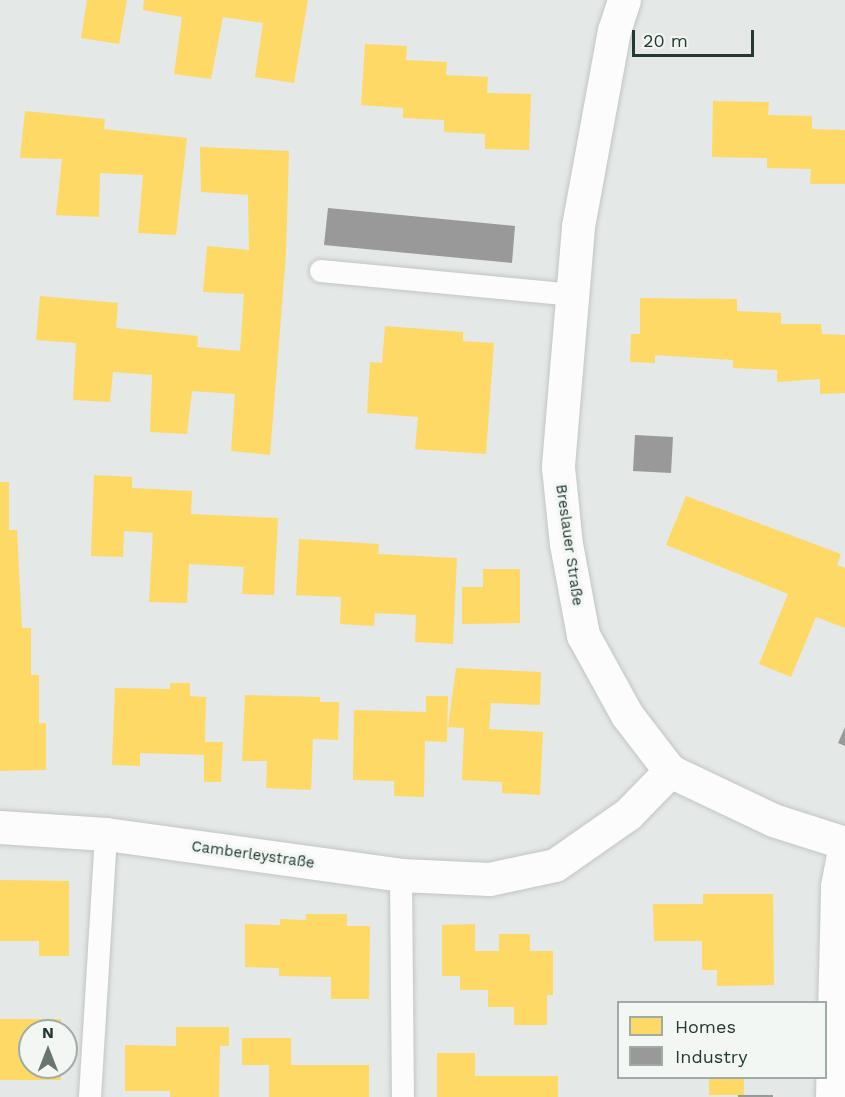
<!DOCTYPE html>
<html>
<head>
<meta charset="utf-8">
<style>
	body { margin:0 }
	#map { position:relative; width:845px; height:1097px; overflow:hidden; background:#e4e8e6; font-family:"Work Sans",sans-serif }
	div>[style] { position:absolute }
	.homes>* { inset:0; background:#ffd966 }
	.industry>* { inset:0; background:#999 }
	.roads { filter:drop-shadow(0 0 2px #c1c5c3) drop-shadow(0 0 2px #c1c5c3) }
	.service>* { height:22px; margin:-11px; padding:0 11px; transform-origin:11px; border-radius:11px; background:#fbfcfb }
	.minor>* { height:33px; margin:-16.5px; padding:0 16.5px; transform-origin:16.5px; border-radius:16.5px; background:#fbfcfb }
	span { translate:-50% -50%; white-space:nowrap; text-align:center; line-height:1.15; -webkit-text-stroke:6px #f2f7f4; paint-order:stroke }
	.street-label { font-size:15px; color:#233a31 }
	.legend { position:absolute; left:617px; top:1001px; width:210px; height:78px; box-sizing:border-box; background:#f2f7f4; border:2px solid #9faba6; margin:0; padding:8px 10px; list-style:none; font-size:18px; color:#233a31 }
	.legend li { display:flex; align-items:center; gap:12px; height:30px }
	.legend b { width:30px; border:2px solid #9faba6 }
	.north { position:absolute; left:18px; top:1019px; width:60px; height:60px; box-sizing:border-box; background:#f2f7f4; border:2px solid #9faba6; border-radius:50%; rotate:0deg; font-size:16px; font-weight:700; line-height:24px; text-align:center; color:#233a31 }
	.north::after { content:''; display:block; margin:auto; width:21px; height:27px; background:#677770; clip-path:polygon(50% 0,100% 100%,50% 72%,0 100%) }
	.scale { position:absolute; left:632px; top:30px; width:122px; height:27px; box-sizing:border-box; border:3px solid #233a31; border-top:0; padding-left:8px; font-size:18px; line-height:21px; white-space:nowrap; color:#233a31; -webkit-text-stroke:4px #f2f7f4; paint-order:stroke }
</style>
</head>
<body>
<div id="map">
	<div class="homes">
		<div style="clip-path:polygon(87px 0,127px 0,119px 44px,81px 38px)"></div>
		<div style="clip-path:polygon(144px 0,308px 0,294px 83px,255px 77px,263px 23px,223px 17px,211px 79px,174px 74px,182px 17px,143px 10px)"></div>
		<div style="clip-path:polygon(365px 44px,407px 46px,406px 60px,447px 62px,446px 75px,488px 77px,487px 93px,531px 94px,529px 150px,485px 149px,485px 134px,444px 132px,444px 120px,403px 118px,403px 108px,361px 105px)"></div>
		<div style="clip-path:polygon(713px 101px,769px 102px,768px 115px,812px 116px,812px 129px,845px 130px,845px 184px,810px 184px,811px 169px,767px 168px,767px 158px,712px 157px)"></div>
		<div style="clip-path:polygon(25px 111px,105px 119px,104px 129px,187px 138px,176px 235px,138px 233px,143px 175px,100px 173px,99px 217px,56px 215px,62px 159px,20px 158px)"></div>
		<div style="clip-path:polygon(200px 147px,289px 151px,286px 254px,270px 455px,231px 451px,235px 394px,192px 391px,187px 434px,150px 432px,152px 375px,113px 372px,110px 402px,73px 400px,76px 343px,36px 340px,40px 296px,118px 303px,116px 328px,198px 336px,197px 347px,240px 351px,244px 294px,203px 292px,207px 246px,249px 250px,248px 195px,201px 192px)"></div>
		<div style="clip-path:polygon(640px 298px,737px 299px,737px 311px,781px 313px,781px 324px,821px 324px,822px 334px,845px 335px,845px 393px,820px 394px,820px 379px,777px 382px,777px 370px,733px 368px,733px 360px,655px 355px,655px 363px,630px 362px,631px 334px,640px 334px)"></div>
		<div style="clip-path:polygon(385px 326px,463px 332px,463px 341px,494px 343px,486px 454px,415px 449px,418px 417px,367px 413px,370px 362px,382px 363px)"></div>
		<div style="clip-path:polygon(94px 475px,132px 477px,132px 488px,192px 491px,191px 514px,278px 518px,274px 595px,242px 594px,244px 567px,189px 564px,187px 603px,149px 602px,153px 533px,124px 531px,123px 557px,91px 556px)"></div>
		<div style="clip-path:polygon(0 482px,9px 482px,9px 530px,17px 530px,22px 628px,31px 628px,31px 675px,39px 675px,39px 723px,46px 723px,46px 770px,0 771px)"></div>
		<div style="clip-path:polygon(686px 496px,841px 554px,837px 565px,845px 568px,845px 628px,816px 617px,791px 677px,759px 664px,788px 594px,666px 545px)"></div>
		<div style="clip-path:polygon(299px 539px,379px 544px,378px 554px,457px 558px,453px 644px,415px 642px,416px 615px,375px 613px,374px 626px,340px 624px,341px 597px,296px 595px)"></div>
		<div style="clip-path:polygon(483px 569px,520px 569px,520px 623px,462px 624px,462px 587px,483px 587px)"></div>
		<div style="clip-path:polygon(456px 668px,541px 672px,540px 705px,491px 703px,489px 729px,543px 732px,540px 795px,502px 793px,502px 782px,462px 780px,464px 728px,448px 727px)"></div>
		<div style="clip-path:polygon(170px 683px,190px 683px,190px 696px,206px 697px,205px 742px,223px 742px,221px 782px,204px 782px,204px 755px,140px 753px,140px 766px,112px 765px,115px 688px,170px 689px)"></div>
		<div style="clip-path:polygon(245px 695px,320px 697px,320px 702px,339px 702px,338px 740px,313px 739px,311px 790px,266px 788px,267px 761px,242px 761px)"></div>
		<div style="clip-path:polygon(426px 696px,448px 696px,447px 742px,425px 741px,424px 797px,394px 796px,394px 781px,353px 780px,354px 710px,426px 712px)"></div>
		<div style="clip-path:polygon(0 880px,69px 881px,69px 956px,39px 956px,39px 941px,0 941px)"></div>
		<div style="clip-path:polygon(703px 894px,773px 894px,774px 985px,717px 986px,717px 970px,702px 970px,702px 941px,654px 941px,653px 904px,703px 904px)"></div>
		<div style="clip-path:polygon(306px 914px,347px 914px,347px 926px,370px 926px,369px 999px,331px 999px,331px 977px,279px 976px,279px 968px,245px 967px,245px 924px,280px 925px,280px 919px,306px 920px)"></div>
		<div style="clip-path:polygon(475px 924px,475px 951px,499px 951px,499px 934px,530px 934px,530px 951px,553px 951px,553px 995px,547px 995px,547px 1025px,514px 1025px,514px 1007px,488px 1007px,488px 990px,460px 990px,460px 976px,442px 976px,442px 925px)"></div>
		<div style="clip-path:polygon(0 1019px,61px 1019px,61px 1031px,30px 1031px,30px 1067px,61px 1067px,61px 1080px,0 1080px)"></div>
		<div style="clip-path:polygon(176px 1027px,229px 1027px,229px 1046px,220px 1046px,219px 1097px,170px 1097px,170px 1091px,125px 1091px,125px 1045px,176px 1046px)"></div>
		<div style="clip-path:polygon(242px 1038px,291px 1038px,291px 1065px,369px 1065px,369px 1097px,269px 1097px,269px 1065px,242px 1065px)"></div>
		<div style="clip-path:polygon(437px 1053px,475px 1053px,475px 1076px,558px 1076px,558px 1097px,437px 1097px)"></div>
		<div style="clip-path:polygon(709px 1078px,744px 1078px,744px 1095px,709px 1095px)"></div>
	</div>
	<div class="industry">
		<div style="clip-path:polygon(328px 208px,515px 226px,512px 263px,324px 245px)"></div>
		<div style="clip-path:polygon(635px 435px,673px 437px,671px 473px,633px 471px)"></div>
		<div style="clip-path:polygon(845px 727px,845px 746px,838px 743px)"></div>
		<div style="clip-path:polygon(738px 1095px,773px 1095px,773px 1097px,738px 1097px)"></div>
	</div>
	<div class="roads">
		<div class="service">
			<div style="left:321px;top:271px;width:254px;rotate:5.4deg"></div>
			<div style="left:401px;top:875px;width:222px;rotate:89.5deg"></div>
			<div style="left:90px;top:1097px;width:263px;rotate:-86.5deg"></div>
		</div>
		<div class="minor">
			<div style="left:624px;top:0;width:32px;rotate:108deg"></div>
			<div style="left:614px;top:30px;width:200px;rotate:100.4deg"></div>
			<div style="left:578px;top:227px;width:241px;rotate:94.8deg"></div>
			<div style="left:558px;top:467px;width:77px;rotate:84.1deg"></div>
			<div style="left:566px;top:544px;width:93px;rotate:79.4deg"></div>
			<div style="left:583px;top:635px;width:91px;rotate:61.2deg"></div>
			<div style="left:627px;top:715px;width:71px;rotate:52.5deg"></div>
			<div style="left:670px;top:771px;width:114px;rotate:25.4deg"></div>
			<div style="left:773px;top:820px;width:76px;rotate:17.7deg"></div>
			<div style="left:0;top:827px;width:106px;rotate:3.8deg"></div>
			<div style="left:106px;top:834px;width:298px;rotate:7.9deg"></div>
			<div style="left:401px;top:875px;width:88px;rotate:2.6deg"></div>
			<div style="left:489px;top:879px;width:67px;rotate:-12deg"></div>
			<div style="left:555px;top:865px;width:89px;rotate:-34.9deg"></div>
			<div style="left:628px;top:814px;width:60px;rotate:-45.7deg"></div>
			<div style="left:832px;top:1097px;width:211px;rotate:-88.6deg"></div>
			<div style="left:837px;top:886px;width:43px;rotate:-79.2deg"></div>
		</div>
	</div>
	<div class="street-label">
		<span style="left:569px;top:545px;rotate:82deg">Breslauer Straße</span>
		<span style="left:253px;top:855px;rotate:8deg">Camberleystraße</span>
	</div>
	<ul class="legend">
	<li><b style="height:16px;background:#ffd966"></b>Homes</li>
	<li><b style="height:16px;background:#999"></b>Industry</li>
	</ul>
	<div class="north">N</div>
	<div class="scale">20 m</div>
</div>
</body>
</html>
